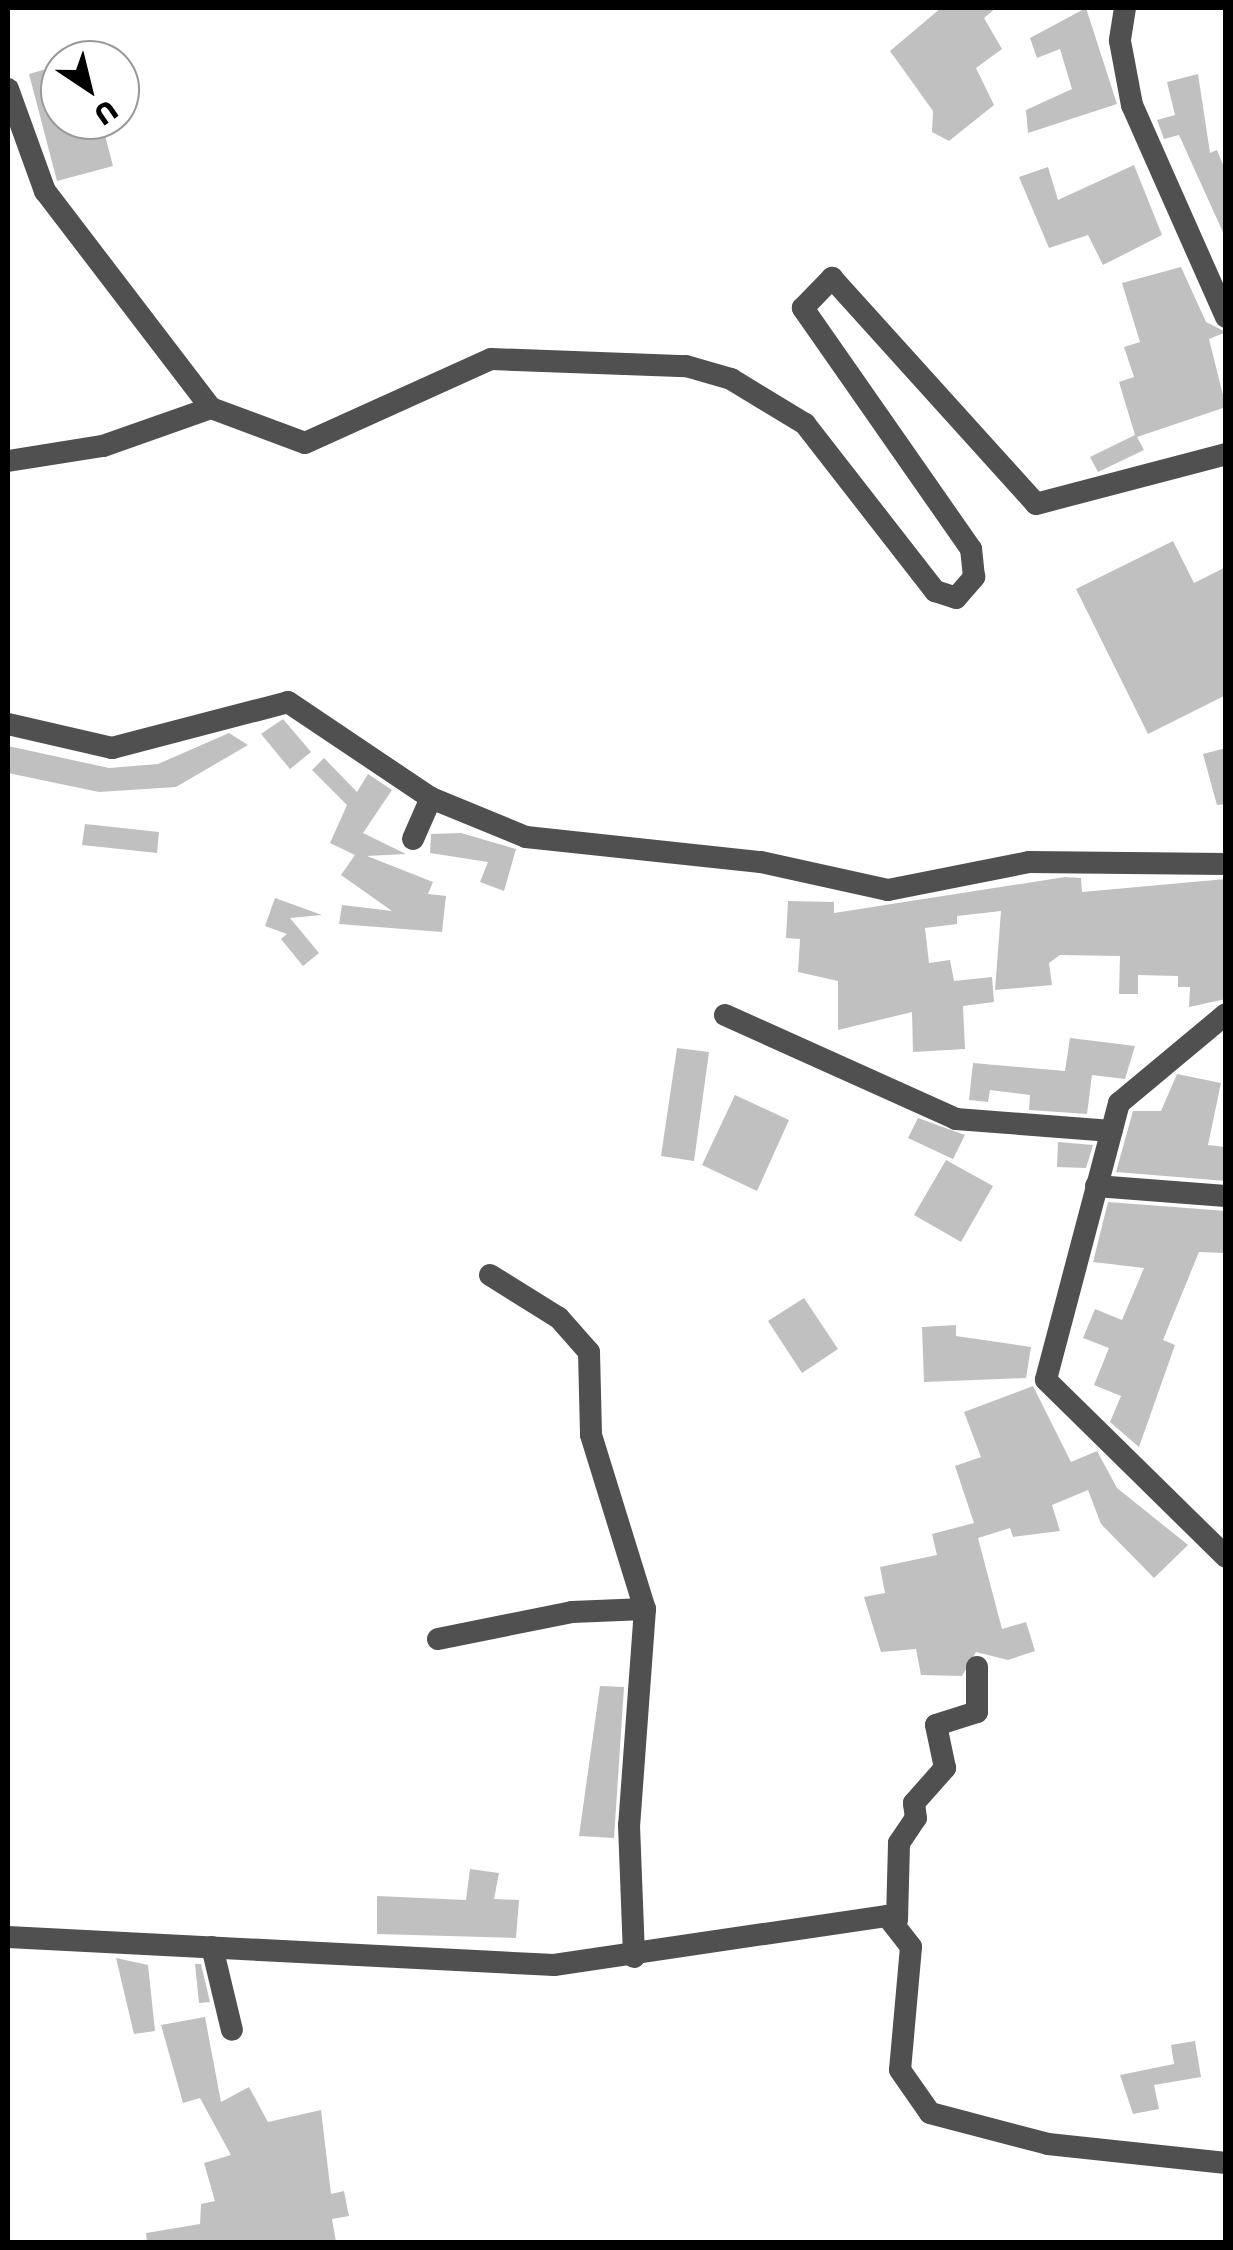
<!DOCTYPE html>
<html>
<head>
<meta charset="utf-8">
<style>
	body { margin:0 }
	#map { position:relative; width:1233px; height:2250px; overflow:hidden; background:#fff; font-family:"Golos Text",sans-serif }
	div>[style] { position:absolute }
	.building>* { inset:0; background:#c0c0c0 }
	.minor>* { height:22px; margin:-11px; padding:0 11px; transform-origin:11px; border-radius:11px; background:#505050 }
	span { translate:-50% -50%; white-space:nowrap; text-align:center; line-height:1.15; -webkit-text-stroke:10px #fff; paint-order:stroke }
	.frame { position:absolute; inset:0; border:10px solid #000; pointer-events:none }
	.north { position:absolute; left:40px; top:40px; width:100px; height:100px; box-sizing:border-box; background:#fff; border:2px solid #999; border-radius:50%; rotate:145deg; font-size:28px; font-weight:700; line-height:40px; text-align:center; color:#000 }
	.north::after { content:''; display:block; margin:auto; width:35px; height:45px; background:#000; clip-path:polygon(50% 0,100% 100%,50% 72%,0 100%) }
</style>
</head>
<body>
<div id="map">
	<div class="building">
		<div style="clip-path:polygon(941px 8px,996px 8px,984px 18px,1002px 49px,976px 68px,994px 105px,949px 141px,932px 132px,933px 111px,890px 51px)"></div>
		<div style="clip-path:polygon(1086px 8px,1117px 104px,1028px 133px,1026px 110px,1072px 89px,1060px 49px,1037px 58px,1030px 38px)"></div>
		<div style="clip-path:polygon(60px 65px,60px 120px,101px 120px,113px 166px,57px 181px,29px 74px)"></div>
		<div style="clip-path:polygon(1198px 74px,1210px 153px,1217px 150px,1226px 172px,1226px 239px,1179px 135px,1164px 139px,1157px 120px,1175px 115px,1167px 82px)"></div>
		<div style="clip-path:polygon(1134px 165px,1162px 235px,1103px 265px,1088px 235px,1049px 248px,1019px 177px,1048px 167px,1058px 200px)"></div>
		<div style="clip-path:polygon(1181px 267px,1206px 322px,1226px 332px,1209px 339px,1226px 407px,1137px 437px,1144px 450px,1098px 472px,1090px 457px,1135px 435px,1119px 382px,1134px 377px,1124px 347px,1140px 342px,1122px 283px)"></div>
		<div style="clip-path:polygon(1173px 541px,1194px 583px,1226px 567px,1226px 695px,1148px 734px,1076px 589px)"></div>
		<div style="clip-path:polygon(283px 719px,311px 752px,290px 769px,261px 734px)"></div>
		<div style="clip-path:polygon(229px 733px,248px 745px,176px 787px,99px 792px,8px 773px,8px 746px,109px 768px,158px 764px)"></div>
		<div style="clip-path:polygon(1226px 748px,1226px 804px,1217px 805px,1203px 754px)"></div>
		<div style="clip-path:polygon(324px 758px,357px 792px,368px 774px,392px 790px,363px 833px,406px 854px,367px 856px,433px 882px,428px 894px,446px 896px,442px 932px,339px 924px,342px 905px,392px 911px,341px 875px,355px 855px,330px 843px,347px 805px,312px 770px)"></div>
		<div style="clip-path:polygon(85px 824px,159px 832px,157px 853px,82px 845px)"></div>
		<div style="clip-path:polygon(461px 833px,516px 849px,504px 891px,480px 882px,488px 862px,430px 853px,431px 834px)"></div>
		<div style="clip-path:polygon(1065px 877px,1081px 878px,1082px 892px,1226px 879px,1226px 999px,1189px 1007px,1190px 987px,1178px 987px,1178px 976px,1138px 975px,1138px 994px,1119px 994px,1120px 956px,1060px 955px,1049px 963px,1052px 985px,995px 990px,1001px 911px,957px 916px,957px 924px,925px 928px,929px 963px,950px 960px,954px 981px,992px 977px,994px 1002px,963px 1006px,965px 1049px,913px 1052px,912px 1012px,838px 1030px,838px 981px,798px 972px,800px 939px,786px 938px,788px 901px,834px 902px,834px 913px)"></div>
		<div style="clip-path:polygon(275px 898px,322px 915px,290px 918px,319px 953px,303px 966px,281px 939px,287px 934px,265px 926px)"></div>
		<div style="clip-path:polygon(1070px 1038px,1135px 1046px,1125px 1079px,1092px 1075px,1087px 1114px,1029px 1110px,1030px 1095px,990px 1090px,988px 1102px,969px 1100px,973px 1063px,1065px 1071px)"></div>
		<div style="clip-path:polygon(677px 1048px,709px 1052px,694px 1161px,661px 1156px)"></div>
		<div style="clip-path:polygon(1177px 1074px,1221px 1083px,1208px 1145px,1226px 1147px,1226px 1181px,1116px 1172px,1133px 1111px,1161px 1111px)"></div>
		<div style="clip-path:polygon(735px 1095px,789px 1120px,757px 1191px,702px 1165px)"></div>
		<div style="clip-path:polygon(918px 1118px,965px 1135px,953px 1159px,908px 1138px)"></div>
		<div style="clip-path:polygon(1058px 1142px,1093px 1145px,1086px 1168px,1057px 1167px)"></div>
		<div style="clip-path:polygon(946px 1160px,993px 1186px,961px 1242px,914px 1215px)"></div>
		<div style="clip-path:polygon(1108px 1202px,1226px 1211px,1226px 1253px,1199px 1252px,1163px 1340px,1175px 1345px,1139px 1447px,1110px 1422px,1121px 1396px,1094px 1385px,1109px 1348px,1083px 1338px,1095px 1309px,1122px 1320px,1144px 1268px,1093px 1262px)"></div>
		<div style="clip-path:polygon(804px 1298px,838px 1349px,802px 1373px,768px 1321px)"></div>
		<div style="clip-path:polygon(956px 1325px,956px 1336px,1031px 1347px,1026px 1378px,924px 1382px,922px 1327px)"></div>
		<div style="clip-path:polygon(1033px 1386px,1071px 1462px,1097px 1451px,1117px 1488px,1188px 1545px,1154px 1578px,1101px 1524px,1088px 1490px,1052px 1505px,1060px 1531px,1013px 1537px,1010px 1528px,978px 1538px,1002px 1629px,1026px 1622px,1035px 1651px,1008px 1660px,976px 1652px,962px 1676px,921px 1675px,916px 1649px,881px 1652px,864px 1597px,885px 1593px,880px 1567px,937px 1555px,932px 1534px,974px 1523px,955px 1466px,981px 1457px,964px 1412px)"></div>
		<div style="clip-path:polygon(600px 1686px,624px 1687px,614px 1838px,579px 1836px)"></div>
		<div style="clip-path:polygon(470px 1869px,499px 1873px,494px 1899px,519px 1900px,516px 1938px,377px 1934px,377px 1896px,466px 1900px)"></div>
		<div style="clip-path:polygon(116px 1958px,148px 1965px,155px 2031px,134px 2034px)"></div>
		<div style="clip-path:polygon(195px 1964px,201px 1964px,210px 2002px,199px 2003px)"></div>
		<div style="clip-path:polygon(205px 2017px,221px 2102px,249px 2087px,268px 2122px,321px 2110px,331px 2194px,344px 2191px,349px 2216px,332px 2219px,336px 2242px,147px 2242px,146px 2233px,200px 2224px,201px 2204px,215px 2201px,204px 2163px,231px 2155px,200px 2098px,183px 2103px,161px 2025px)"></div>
		<div style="clip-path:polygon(1195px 2041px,1201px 2077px,1154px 2085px,1159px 2109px,1133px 2114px,1120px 2075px,1174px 2064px,1171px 2045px)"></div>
	</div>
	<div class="minor">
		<div style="left:1125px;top:8px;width:33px;rotate:99deg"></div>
		<div style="left:1120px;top:41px;width:65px;rotate:79.4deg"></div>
		<div style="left:1132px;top:105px;width:232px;rotate:66.1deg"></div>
		<div style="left:8px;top:89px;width:109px;rotate:70.1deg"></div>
		<div style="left:45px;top:191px;width:273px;rotate:52.6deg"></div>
		<div style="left:211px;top:408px;width:100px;rotate:20.4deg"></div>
		<div style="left:305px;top:443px;width:204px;rotate:-24.3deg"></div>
		<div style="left:491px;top:359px;width:195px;rotate:2.1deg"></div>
		<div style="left:686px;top:366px;width:47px;rotate:16.1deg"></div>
		<div style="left:731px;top:379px;width:87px;rotate:31.3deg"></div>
		<div style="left:805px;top:424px;width:212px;rotate:52.1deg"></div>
		<div style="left:935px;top:591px;width:22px;rotate:18deg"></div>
		<div style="left:956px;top:598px;width:28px;rotate:-49deg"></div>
		<div style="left:974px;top:577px;width:28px;rotate:-96deg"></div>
		<div style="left:971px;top:549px;width:294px;rotate:-124.9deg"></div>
		<div style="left:803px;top:308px;width:42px;rotate:-46deg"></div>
		<div style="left:832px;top:278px;width:304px;rotate:47.9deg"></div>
		<div style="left:1036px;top:504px;width:196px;rotate:-14.7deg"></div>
		<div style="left:8px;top:461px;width:96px;rotate:-9deg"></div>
		<div style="left:103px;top:446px;width:114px;rotate:-19.4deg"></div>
		<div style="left:8px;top:724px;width:107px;rotate:13deg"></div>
		<div style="left:112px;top:748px;width:182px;rotate:-14.6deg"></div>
		<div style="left:288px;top:702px;width:172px;rotate:33.9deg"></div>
		<div style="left:431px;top:798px;width:103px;rotate:22.3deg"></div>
		<div style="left:526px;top:837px;width:236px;rotate:6.1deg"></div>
		<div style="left:761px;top:862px;width:130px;rotate:12.4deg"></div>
		<div style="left:888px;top:890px;width:144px;rotate:-11.2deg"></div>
		<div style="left:1029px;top:862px;width:197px;rotate:0.6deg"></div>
		<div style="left:413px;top:839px;width:45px;rotate:-66.3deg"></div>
		<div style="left:1226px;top:1014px;width:139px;rotate:140.2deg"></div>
		<div style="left:1119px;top:1103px;width:286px;rotate:104.8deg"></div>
		<div style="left:1046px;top:1380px;width:252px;rotate:44.5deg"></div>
		<div style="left:725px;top:1015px;width:253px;rotate:24.2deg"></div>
		<div style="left:956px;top:1119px;width:156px;rotate:4.4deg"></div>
		<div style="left:1096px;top:1186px;width:130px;rotate:4.4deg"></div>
		<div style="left:490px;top:1275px;width:81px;rotate:31.9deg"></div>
		<div style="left:559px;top:1318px;width:45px;rotate:48.6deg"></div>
		<div style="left:589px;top:1352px;width:83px;rotate:88.6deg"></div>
		<div style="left:591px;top:1435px;width:182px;rotate:72.8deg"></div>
		<div style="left:645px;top:1609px;width:217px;rotate:94.2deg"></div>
		<div style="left:629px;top:1825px;width:132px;rotate:87.8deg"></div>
		<div style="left:438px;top:1639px;width:137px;rotate:-11.4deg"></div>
		<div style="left:572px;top:1612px;width:73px;rotate:-2.4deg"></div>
		<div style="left:897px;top:1920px;width:77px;rotate:-88.5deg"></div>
		<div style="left:899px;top:1843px;width:30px;rotate:-56deg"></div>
		<div style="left:916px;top:1818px;width:15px;rotate:-98deg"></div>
		<div style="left:914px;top:1803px;width:47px;rotate:-48.5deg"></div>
		<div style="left:945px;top:1768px;width:44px;rotate:-101.8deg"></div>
		<div style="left:936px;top:1725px;width:43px;rotate:-17.6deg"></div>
		<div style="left:977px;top:1712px;width:45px;rotate:-90deg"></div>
		<div style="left:8px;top:1937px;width:547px;rotate:2.94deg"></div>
		<div style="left:554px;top:1965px;width:337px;rotate:-8.4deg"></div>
		<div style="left:887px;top:1916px;width:39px;rotate:52deg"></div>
		<div style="left:911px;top:1947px;width:123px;rotate:95.1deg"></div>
		<div style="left:900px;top:2070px;width:52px;rotate:55.1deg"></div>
		<div style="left:930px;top:2113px;width:122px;rotate:14.7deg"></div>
		<div style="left:1048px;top:2144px;width:179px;rotate:6.1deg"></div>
		<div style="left:212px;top:1947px;width:85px;rotate:76.5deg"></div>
	</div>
	<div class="frame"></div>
	<div class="north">U</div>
</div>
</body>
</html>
